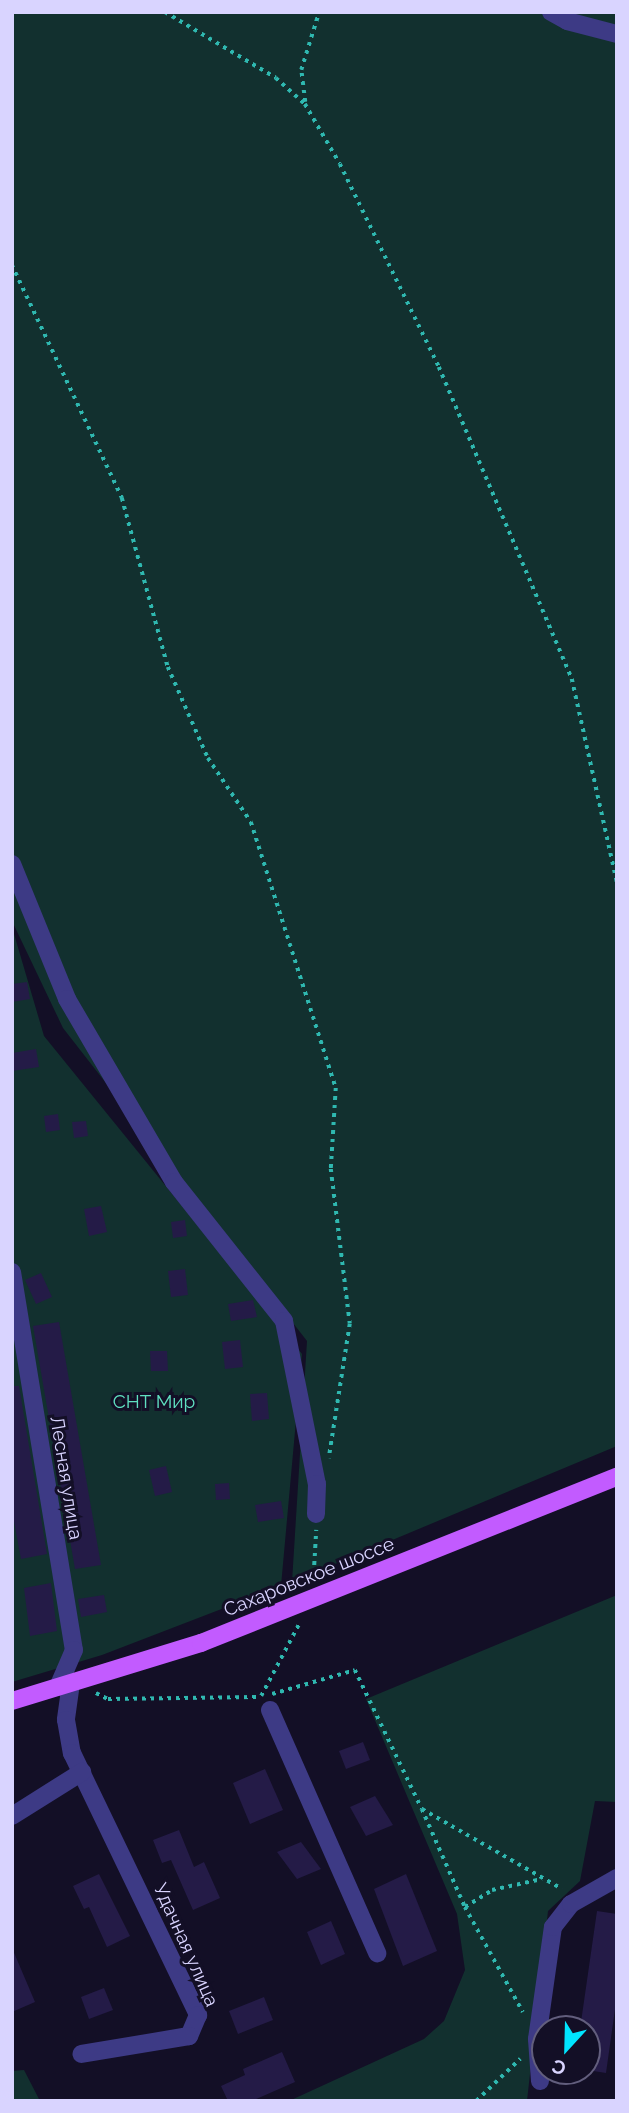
<!DOCTYPE html>
<html>
<head>
<meta charset="utf-8">
<style>
	body { margin:0 }
	#map { position:relative; width:629px; height:2113px; overflow:hidden; background:#130f26; font-family:Raleway,sans-serif }
	div>[style] { position:absolute }
	.green>* { inset:0; background:#12302f }
	.building>* { inset:0; background:#241b47 }
	.path>* { height:3.5px; margin-top:-1.75px; transform-origin:0; background:repeating-linear-gradient(90deg,#2fb8b0 0 3.5px,transparent 0 8.5px) }
	.minor>* { height:18px; margin:-9px; padding:0 9px; transform-origin:9px; border-radius:9px; background:#3d3a85 }
	.major>* { height:18px; margin:-9px; padding:0 9px; transform-origin:9px; border-radius:9px; background:#c25bff }
	span { translate:-50% -50%; white-space:nowrap; text-align:center; line-height:1.15; -webkit-text-stroke:6px #130f26; paint-order:stroke }
	.park-label { font-size:19px; color:#5fe0c0 }
	.street-label { font-size:19px; color:#d9d4ff }
	.frame { position:absolute; inset:0; border:14px solid #d9d4ff; pointer-events:none }
	.north { position:absolute; left:531px; top:2015px; width:70px; height:70px; box-sizing:border-box; background:#130f26; border:2px solid #625e7d; border-radius:50%; rotate:202deg; font-size:19px; font-weight:700; line-height:28px; text-align:center; color:#d9d4ff }
	.north::after { content:''; display:block; margin:auto; width:24px; height:32px; background:#00e5ff; clip-path:polygon(50% 0,100% 100%,50% 72%,0 100%) }
</style>
</head>
<body>
<div id="map">
	<div class="green">
		<div style="clip-path:polygon(12px 12px,617px 12px,617px 1446px,292px 1582px,307px 1341px,63px 1028px,12px 921px)"></div>
		<div style="clip-path:polygon(12px 927px,44px 1036px,302px 1354px,281px 1586px,102px 1655px,12px 1682px)"></div>
		<div style="clip-path:polygon(617px 1595px,617px 1802px,595px 1801px,580px 1881px,548px 1911px,527px 2101px,289px 2101px,424px 2039px,444px 2021px,465px 1970px,457px 1914px,366px 1699px)"></div>
		<div style="clip-path:polygon(24px 2070px,40px 2101px,12px 2101px,12px 2071px)"></div>
	</div>
	<div class="building">
		<div style="clip-path:polygon(27px 982px,30px 999px,12px 1002px,12px 984px)"></div>
		<div style="clip-path:polygon(36px 1049px,39px 1067px,12px 1071px,12px 1053px)"></div>
		<div style="clip-path:polygon(58px 1114px,60px 1130px,46px 1132px,44px 1116px)"></div>
		<div style="clip-path:polygon(86px 1121px,88px 1136px,74px 1138px,72px 1122px)"></div>
		<div style="clip-path:polygon(101px 1206px,107px 1232px,89px 1236px,84px 1209px)"></div>
		<div style="clip-path:polygon(185px 1220px,187px 1236px,173px 1238px,171px 1222px)"></div>
		<div style="clip-path:polygon(185px 1269px,188px 1295px,171px 1297px,168px 1271px)"></div>
		<div style="clip-path:polygon(41px 1273px,52px 1297px,36px 1304px,25px 1280px)"></div>
		<div style="clip-path:polygon(253px 1300px,257px 1317px,231px 1321px,228px 1304px)"></div>
		<div style="clip-path:polygon(59px 1322px,101px 1565px,75px 1569px,33px 1326px)"></div>
		<div style="clip-path:polygon(240px 1340px,243px 1367px,225px 1369px,222px 1342px)"></div>
		<div style="clip-path:polygon(150px 1351px,167px 1351px,168px 1371px,151px 1371px)"></div>
		<div style="clip-path:polygon(12px 1386px,19px 1386px,47px 1554px,21px 1559px,13px 1516px)"></div>
		<div style="clip-path:polygon(267px 1393px,269px 1419px,252px 1421px,250px 1394px)"></div>
		<div style="clip-path:polygon(166px 1466px,172px 1492px,155px 1496px,149px 1470px)"></div>
		<div style="clip-path:polygon(229px 1483px,230px 1499px,216px 1500px,215px 1484px)"></div>
		<div style="clip-path:polygon(281px 1501px,284px 1518px,258px 1522px,255px 1505px)"></div>
		<div style="clip-path:polygon(51px 1583px,57px 1631px,30px 1636px,24px 1588px)"></div>
		<div style="clip-path:polygon(104px 1595px,107px 1612px,81px 1617px,78px 1599px)"></div>
		<div style="clip-path:polygon(363px 1742px,370px 1760px,346px 1769px,339px 1751px)"></div>
		<div style="clip-path:polygon(265px 1769px,283px 1810px,250px 1824px,233px 1783px)"></div>
		<div style="clip-path:polygon(375px 1796px,393px 1825px,366px 1836px,350px 1807px)"></div>
		<div style="clip-path:polygon(179px 1830px,194px 1867px,204px 1862px,220px 1898px,193px 1910px,171px 1860px,162px 1863px,153px 1840px)"></div>
		<div style="clip-path:polygon(301px 1842px,321px 1869px,297px 1879px,277px 1852px)"></div>
		<div style="clip-path:polygon(99px 1874px,130px 1936px,107px 1947px,89px 1907px,84px 1909px,73px 1886px)"></div>
		<div style="clip-path:polygon(406px 1874px,437px 1951px,403px 1966px,374px 1889px)"></div>
		<div style="clip-path:polygon(597px 1911px,617px 1914px,617px 1995px,606px 2073px,587px 2070px,587px 2029px,580px 2029px)"></div>
		<div style="clip-path:polygon(331px 1921px,345px 1954px,321px 1965px,307px 1932px)"></div>
		<div style="clip-path:polygon(12px 1948px,35px 2002px,12px 2012px)"></div>
		<div style="clip-path:polygon(104px 1988px,113px 2010px,89px 2019px,81px 1997px)"></div>
		<div style="clip-path:polygon(264px 1997px,273px 2020px,238px 2034px,229px 2011px)"></div>
		<div style="clip-path:polygon(282px 2052px,295px 2082px,252px 2101px,228px 2101px,221px 2086px,245px 2075px,243px 2069px)"></div>
	</div>
	<div class="path">
		<div style="left:165px;top:12px;width:129px;rotate:30.7deg"></div>
		<div style="left:276px;top:78px;width:39px;rotate:42deg"></div>
		<div style="left:305px;top:104px;width:69px;rotate:59.7deg"></div>
		<div style="left:340px;top:164px;width:226px;rotate:64deg"></div>
		<div style="left:439px;top:367px;width:339px;rotate:66.9deg"></div>
		<div style="left:572px;top:679px;width:208px;rotate:77.5deg"></div>
		<div style="left:305px;top:102px;width:32px;rotate:-97deg"></div>
		<div style="left:301px;top:70px;width:61px;rotate:-72.8deg"></div>
		<div style="left:12px;top:265px;width:258px;rotate:64.7deg"></div>
		<div style="left:122px;top:498px;width:175px;rotate:74.8deg"></div>
		<div style="left:168px;top:667px;width:99px;rotate:66.3deg"></div>
		<div style="left:208px;top:758px;width:77px;rotate:56.1deg"></div>
		<div style="left:251px;top:822px;width:279px;rotate:72.3deg"></div>
		<div style="left:336px;top:1088px;width:81px;rotate:93.5deg"></div>
		<div style="left:331px;top:1169px;width:156px;rotate:83deg"></div>
		<div style="left:350px;top:1324px;width:136px;rotate:98.9deg"></div>
		<div style="left:313px;top:1582px;width:52px;rotate:-86.7deg"></div>
		<div style="left:96px;top:1693px;width:13px;rotate:27deg"></div>
		<div style="left:108px;top:1699px;width:150px;rotate:-0.8deg"></div>
		<div style="left:272px;top:1694px;width:86px;rotate:-16.1deg"></div>
		<div style="left:355px;top:1670px;width:154px;rotate:64.3deg"></div>
		<div style="left:422px;top:1809px;width:161px;rotate:29.7deg"></div>
		<div style="left:261px;top:1696px;width:84px;rotate:-62.2deg"></div>
		<div style="left:422px;top:1809px;width:107px;rotate:66.3deg"></div>
		<div style="left:465px;top:1907px;width:120px;rotate:61.1deg"></div>
		<div style="left:465px;top:1907px;width:32px;rotate:-32deg"></div>
		<div style="left:492px;top:1890px;width:51px;rotate:-12.4deg"></div>
		<div style="left:476px;top:2101px;width:61px;rotate:-43.7deg"></div>
	</div>
	<div class="minor">
		<div style="left:551px;top:12px;width:18px;rotate:29deg"></div>
		<div style="left:567px;top:21px;width:52px;rotate:14.6deg"></div>
		<div style="left:12px;top:864px;width:146px;rotate:67.8deg"></div>
		<div style="left:67px;top:999px;width:212px;rotate:59.7deg"></div>
		<div style="left:174px;top:1182px;width:177px;rotate:51.6deg"></div>
		<div style="left:284px;top:1321px;width:166px;rotate:78.6deg"></div>
		<div style="left:317px;top:1484px;width:30px;rotate:92deg"></div>
		<div style="left:12px;top:1272px;width:383px;rotate:80.7deg"></div>
		<div style="left:74px;top:1650px;width:40px;rotate:113.4deg"></div>
		<div style="left:71px;top:1683px;width:37px;rotate:98deg"></div>
		<div style="left:66px;top:1720px;width:34px;rotate:80deg"></div>
		<div style="left:72px;top:1753px;width:291px;rotate:64.3deg"></div>
		<div style="left:198px;top:2015px;width:23px;rotate:113deg"></div>
		<div style="left:189px;top:2036px;width:109px;rotate:170.5deg"></div>
		<div style="left:270px;top:1710px;width:266px;rotate:66.2deg"></div>
		<div style="left:12px;top:1816px;width:83px;rotate:-32.2deg"></div>
		<div style="left:540px;top:2081px;width:42px;rotate:-94.1deg"></div>
		<div style="left:537px;top:2039px;width:113px;rotate:-81.9deg"></div>
		<div style="left:553px;top:1927px;width:29px;rotate:-52deg"></div>
		<div style="left:571px;top:1904px;width:53px;rotate:-29.5deg"></div>
	</div>
	<div class="major">
		<div style="left:12px;top:1701px;width:198px;rotate:-17.1deg"></div>
		<div style="left:201px;top:1643px;width:448px;rotate:-21.8deg"></div>
	</div>
	<div class="park-label">
		<span style="left:154px;top:1402px">СНТ Мир</span>
	</div>
	<div class="street-label">
		<span style="left:66px;top:1478px;rotate:81deg">Лесная улица</span>
		<span style="left:309px;top:1577px;rotate:-22deg">Сахаровское шоссе</span>
		<span style="left:186px;top:1945px;rotate:66deg">Удачная улица</span>
	</div>
	<div class="frame"></div>
	<div class="north">С</div>
</div>
</body>
</html>
